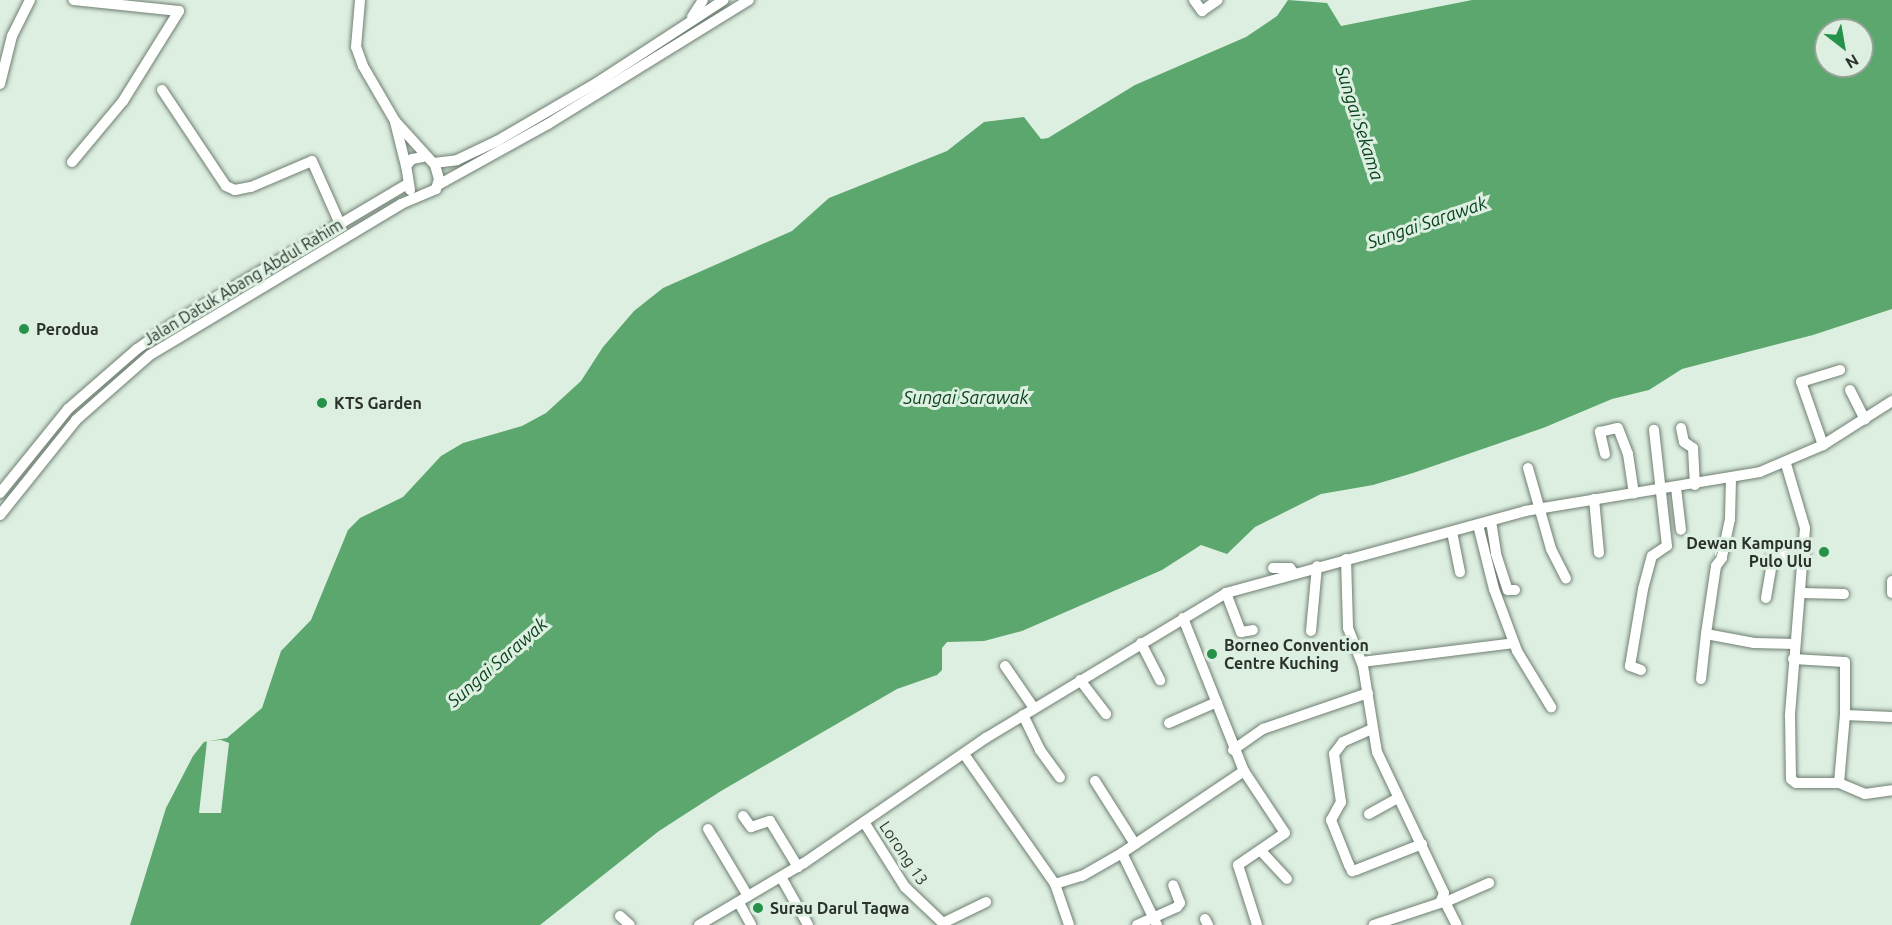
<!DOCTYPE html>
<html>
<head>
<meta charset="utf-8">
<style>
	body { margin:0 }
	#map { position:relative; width:1892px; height:925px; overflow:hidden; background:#ddefe0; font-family:Ubuntu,sans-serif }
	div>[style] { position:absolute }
	.water>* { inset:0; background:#5ca76e }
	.pier>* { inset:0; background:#ddefe0 }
	.roads { filter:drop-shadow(0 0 2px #6f7f72) drop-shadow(0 0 2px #6f7f72) }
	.minor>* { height:10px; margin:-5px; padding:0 5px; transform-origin:5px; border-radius:5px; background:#fff }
	.dots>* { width:16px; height:16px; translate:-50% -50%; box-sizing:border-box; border:3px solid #ddefe0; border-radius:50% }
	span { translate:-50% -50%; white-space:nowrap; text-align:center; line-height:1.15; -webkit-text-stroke:6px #ddefe0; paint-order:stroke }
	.street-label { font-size:16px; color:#2b322c }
	.poi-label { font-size:16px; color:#2b322c; font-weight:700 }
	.left { translate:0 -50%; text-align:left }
	.right { translate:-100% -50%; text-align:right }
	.water-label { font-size:18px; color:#09431d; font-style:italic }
	.north { position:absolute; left:1814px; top:18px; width:60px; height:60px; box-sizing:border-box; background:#ddefe0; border:2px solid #96a398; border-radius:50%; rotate:149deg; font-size:16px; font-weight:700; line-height:24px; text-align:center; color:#2b322c }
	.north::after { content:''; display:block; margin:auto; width:21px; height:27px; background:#259149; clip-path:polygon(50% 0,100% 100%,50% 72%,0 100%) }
</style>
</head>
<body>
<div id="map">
	<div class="water">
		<div style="clip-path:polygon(evenodd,1288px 0,1327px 3px,1341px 26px,1472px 0,1892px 0,1892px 309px,1813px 335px,1682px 369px,1649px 390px,1612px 399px,1543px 428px,1413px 473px,1373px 485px,1321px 494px,1255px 527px,1227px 554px,1201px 545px,1162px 570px,1022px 631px,984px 641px,947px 642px,942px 648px,942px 670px,937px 675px,897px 689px,721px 791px,659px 831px,540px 925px,130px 925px,166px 808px,193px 756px,204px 742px,227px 738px,262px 708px,281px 651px,311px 620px,348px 530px,360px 518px,403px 497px,441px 456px,463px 443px,522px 426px,546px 413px,581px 381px,603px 347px,634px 311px,663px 288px,792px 231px,829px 198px,947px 151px,984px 122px,1024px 117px,1041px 139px,1048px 138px,1135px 85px,1246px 37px,1277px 16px,1288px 0,1826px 30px,1862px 30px,1862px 66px,1826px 66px,1826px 30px)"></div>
	</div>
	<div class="pier">
		<div style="clip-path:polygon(221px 740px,229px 743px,221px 813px,199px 813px,207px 741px)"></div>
	</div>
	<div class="roads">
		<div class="minor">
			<div style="left:1194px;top:0;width:14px;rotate:54deg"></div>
			<div style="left:1202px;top:11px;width:19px;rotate:-35deg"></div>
			<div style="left:692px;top:17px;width:20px;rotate:-57deg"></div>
			<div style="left:0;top:84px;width:49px;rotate:-76deg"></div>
			<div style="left:12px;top:36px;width:40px;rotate:-63.4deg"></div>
			<div style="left:162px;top:90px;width:115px;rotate:56.3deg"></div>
			<div style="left:226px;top:186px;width:10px;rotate:24deg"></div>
			<div style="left:235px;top:190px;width:16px;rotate:-11deg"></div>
			<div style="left:251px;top:187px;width:66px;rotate:-23.1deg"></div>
			<div style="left:312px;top:161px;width:71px;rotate:66deg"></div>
			<div style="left:395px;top:122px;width:45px;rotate:76deg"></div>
			<div style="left:72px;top:162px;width:80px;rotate:-50.1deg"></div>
			<div style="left:123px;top:101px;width:106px;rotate:-58.1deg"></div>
			<div style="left:179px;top:11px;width:106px;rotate:-174deg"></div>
			<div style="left:434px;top:163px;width:23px;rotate:-7deg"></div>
			<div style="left:457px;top:160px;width:44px;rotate:-25.4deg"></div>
			<div style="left:497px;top:141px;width:117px;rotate:-30.3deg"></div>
			<div style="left:598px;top:82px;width:150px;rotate:-33.1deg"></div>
			<div style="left:438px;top:185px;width:126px;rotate:-29deg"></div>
			<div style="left:548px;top:124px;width:236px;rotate:-31.7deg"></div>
			<div style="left:410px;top:190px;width:24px;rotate:-99deg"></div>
			<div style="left:406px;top:166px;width:9px;rotate:-49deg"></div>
			<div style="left:412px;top:159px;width:11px;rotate:-10deg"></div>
			<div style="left:1850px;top:390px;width:33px;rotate:63deg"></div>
			<div style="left:1681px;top:428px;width:14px;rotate:78deg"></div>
			<div style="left:1684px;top:442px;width:11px;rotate:34deg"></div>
			<div style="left:1693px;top:448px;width:37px;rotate:87deg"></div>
			<div style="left:1823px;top:445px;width:67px;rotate:-109.2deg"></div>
			<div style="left:1801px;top:382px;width:41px;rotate:-17.1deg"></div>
			<div style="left:1605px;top:454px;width:23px;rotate:-103deg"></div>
			<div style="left:1600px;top:432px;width:18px;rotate:-13deg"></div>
			<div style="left:1618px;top:428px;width:28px;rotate:69deg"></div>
			<div style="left:1628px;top:454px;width:40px;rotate:81.5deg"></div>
			<div style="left:1786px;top:464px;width:67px;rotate:73.5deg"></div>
			<div style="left:1805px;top:528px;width:189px;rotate:94.6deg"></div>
			<div style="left:1790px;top:716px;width:63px;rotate:89.1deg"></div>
			<div style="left:1791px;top:779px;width:6px;rotate:39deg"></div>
			<div style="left:1796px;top:783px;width:43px"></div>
			<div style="left:1839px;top:783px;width:28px;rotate:23deg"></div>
			<div style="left:1865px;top:794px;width:27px;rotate:-8deg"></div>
			<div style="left:1528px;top:468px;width:84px;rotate:74.1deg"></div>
			<div style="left:1551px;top:549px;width:33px;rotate:63deg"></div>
			<div style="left:1731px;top:478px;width:41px;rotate:91.4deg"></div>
			<div style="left:1730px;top:519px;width:40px;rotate:102deg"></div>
			<div style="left:1722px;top:558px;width:10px;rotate:127deg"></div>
			<div style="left:1716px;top:566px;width:69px;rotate:98.4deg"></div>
			<div style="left:1706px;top:634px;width:49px;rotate:10.6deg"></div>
			<div style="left:1754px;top:643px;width:41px;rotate:1.4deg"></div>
			<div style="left:1676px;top:488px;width:42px;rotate:83.2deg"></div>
			<div style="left:0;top:493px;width:108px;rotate:-51deg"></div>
			<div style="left:68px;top:409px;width:91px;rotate:-41deg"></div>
			<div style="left:137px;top:349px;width:52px;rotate:-34.9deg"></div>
			<div style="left:180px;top:319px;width:264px;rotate:-30.7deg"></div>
			<div style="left:1594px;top:499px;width:54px;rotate:84.7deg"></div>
			<div style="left:0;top:515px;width:122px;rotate:-51.3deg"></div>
			<div style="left:76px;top:420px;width:98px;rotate:-41.3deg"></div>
			<div style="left:150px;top:355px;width:293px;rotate:-31deg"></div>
			<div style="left:401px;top:204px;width:38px;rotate:-23deg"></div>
			<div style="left:436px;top:189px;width:10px;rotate:-73deg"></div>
			<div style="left:439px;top:179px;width:15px;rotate:-106deg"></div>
			<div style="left:435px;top:165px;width:59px;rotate:-132.3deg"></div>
			<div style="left:395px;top:121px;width:64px;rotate:-120.2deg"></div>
			<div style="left:363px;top:66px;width:20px;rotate:-110deg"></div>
			<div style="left:356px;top:47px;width:47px;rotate:-85.1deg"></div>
			<div style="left:1491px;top:521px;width:33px;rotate:81deg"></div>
			<div style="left:1496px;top:554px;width:38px;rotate:72deg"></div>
			<div style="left:1508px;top:590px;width:7px"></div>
			<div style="left:1478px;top:525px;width:66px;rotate:76deg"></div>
			<div style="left:1494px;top:589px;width:66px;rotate:69.6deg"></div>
			<div style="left:1517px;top:651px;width:66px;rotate:58.7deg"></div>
			<div style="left:1452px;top:532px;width:41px;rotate:78.7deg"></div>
			<div style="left:1346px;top:559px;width:69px;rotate:88.3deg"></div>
			<div style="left:1348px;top:628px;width:41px;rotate:68.5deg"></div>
			<div style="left:1363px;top:666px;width:87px;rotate:80.8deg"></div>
			<div style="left:1377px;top:752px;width:156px;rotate:64.6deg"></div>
			<div style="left:1444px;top:893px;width:11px;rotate:112deg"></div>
			<div style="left:1440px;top:903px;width:70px;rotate:161.6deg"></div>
			<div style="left:1273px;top:568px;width:17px"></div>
			<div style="left:1290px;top:568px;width:5px;rotate:53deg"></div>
			<div style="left:1892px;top:581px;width:12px;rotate:90deg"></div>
			<div style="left:1226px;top:593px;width:42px;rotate:69deg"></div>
			<div style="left:1241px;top:632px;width:12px;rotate:-9deg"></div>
			<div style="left:1802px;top:593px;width:42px;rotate:1.4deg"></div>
			<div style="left:1766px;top:598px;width:42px;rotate:-80.3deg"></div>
			<div style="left:1773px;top:557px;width:32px;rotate:-5deg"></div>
			<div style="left:1183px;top:618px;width:165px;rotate:68.3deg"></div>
			<div style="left:1311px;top:631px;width:65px;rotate:-84.7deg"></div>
			<div style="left:1141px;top:643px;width:42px;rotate:62.8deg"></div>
			<div style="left:1793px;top:659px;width:52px;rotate:3.3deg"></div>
			<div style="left:1845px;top:662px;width:53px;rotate:90deg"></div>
			<div style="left:1845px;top:715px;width:47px;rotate:2.4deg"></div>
			<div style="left:1362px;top:662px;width:153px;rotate:-7.1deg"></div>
			<div style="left:1005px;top:666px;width:51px;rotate:55.4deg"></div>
			<div style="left:1641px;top:670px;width:12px;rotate:-160deg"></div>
			<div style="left:1630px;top:666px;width:78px;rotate:-80.4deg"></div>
			<div style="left:1643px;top:589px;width:34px;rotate:-75deg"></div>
			<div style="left:1652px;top:556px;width:18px;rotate:-34deg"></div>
			<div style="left:1667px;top:546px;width:117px;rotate:-96.4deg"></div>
			<div style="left:1701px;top:679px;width:45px;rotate:-83.7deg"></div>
			<div style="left:1080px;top:680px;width:43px;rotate:52.6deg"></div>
			<div style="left:1023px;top:715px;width:39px;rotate:64deg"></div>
			<div style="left:1040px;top:750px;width:34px;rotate:54deg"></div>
			<div style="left:1169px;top:723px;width:52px;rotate:-23.6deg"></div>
			<div style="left:1372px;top:729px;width:32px;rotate:156deg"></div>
			<div style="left:1343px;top:742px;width:15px;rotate:127deg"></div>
			<div style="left:1334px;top:754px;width:49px;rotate:81.7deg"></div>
			<div style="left:1341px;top:802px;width:21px;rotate:119deg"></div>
			<div style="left:1331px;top:820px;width:48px;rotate:68.2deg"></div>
			<div style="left:1349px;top:865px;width:7px;rotate:63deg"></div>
			<div style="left:1352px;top:871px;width:4px;rotate:-14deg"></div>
			<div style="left:1356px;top:870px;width:71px;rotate:-21.5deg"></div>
			<div style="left:1233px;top:750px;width:37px;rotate:-35deg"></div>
			<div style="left:1263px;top:729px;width:111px;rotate:-18.9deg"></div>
			<div style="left:964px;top:754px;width:159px;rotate:55deg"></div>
			<div style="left:1055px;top:884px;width:43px;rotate:71.1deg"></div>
			<div style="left:1095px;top:781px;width:75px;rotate:57.6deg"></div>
			<div style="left:1839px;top:783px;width:68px;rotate:-85deg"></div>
			<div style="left:1369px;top:814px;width:33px;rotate:-29deg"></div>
			<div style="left:743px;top:816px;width:14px;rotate:54deg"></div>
			<div style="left:751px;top:827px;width:20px;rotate:-18deg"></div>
			<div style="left:770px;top:821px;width:54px;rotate:58.7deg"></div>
			<div style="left:864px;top:822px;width:77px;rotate:57.8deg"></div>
			<div style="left:905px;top:887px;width:55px;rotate:43.5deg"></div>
			<div style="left:708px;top:829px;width:78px;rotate:59.2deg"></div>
			<div style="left:1261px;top:851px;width:38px;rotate:47deg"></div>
			<div style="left:1122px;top:853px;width:80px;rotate:64.1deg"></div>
			<div style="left:781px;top:877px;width:55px;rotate:60.6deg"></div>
			<div style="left:1055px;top:884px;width:28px;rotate:-17deg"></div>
			<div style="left:1082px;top:876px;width:46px;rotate:-29.9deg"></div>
			<div style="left:1122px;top:853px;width:147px;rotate:-33.9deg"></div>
			<div style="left:1244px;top:771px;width:74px;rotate:56.5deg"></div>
			<div style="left:1285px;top:833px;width:57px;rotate:145.8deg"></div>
			<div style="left:1238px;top:865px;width:63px;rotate:72.4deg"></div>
			<div style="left:1444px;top:900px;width:28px;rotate:63deg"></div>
			<div style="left:1448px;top:901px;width:45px;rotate:-23.7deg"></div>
			<div style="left:739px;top:903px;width:25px;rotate:61deg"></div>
			<div style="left:620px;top:916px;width:13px;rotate:42deg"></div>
			<div style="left:1205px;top:919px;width:7px;rotate:63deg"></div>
			<div style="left:943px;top:923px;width:48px;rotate:-26deg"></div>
			<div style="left:699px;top:925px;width:122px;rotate:-30.6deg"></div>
			<div style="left:804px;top:863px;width:221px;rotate:-34.5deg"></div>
			<div style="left:986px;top:738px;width:280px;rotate:-31.1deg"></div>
			<div style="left:1226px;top:593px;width:310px;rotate:-15.3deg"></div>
			<div style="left:1525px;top:511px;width:238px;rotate:-9.4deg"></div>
			<div style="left:1760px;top:472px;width:69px;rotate:-23.2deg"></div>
			<div style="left:1823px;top:445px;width:82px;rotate:-32.5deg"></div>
			<div style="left:1137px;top:925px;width:44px;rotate:-24.2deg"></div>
			<div style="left:1177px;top:907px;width:5px;rotate:-53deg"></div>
			<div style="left:1180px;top:903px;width:19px;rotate:-111deg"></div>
		</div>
	</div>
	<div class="dots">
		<div style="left:24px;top:329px;background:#259149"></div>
		<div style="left:322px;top:403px;background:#259149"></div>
		<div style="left:1824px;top:552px;background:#259149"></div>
		<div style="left:1212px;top:654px;background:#259149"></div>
		<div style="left:758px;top:908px;background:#259149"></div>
	</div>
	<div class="street-label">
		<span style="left:243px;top:282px;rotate:-31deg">Jalan Datuk Abang Abdul Rahim</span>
		<span style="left:904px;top:853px;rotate:56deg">Lorong 13</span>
	</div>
	<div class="poi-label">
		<span class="left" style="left:36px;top:329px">Perodua</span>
		<span class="left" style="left:334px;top:403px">KTS Garden</span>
		<span class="right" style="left:1812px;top:552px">Dewan Kampung<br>Pulo Ulu</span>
		<span class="left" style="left:1224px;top:654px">Borneo Convention<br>Centre Kuching</span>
		<span class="left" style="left:770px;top:908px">Surau Darul Taqwa</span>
	</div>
	<div class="water-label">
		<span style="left:1360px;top:123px;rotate:72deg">Sungai Sekama</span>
		<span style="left:1427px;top:222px;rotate:-19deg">Sungai Sarawak</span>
		<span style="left:966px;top:397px">Sungai Sarawak</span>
		<span style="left:497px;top:662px;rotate:-41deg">Sungai Sarawak</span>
	</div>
	<div class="north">N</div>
</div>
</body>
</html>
